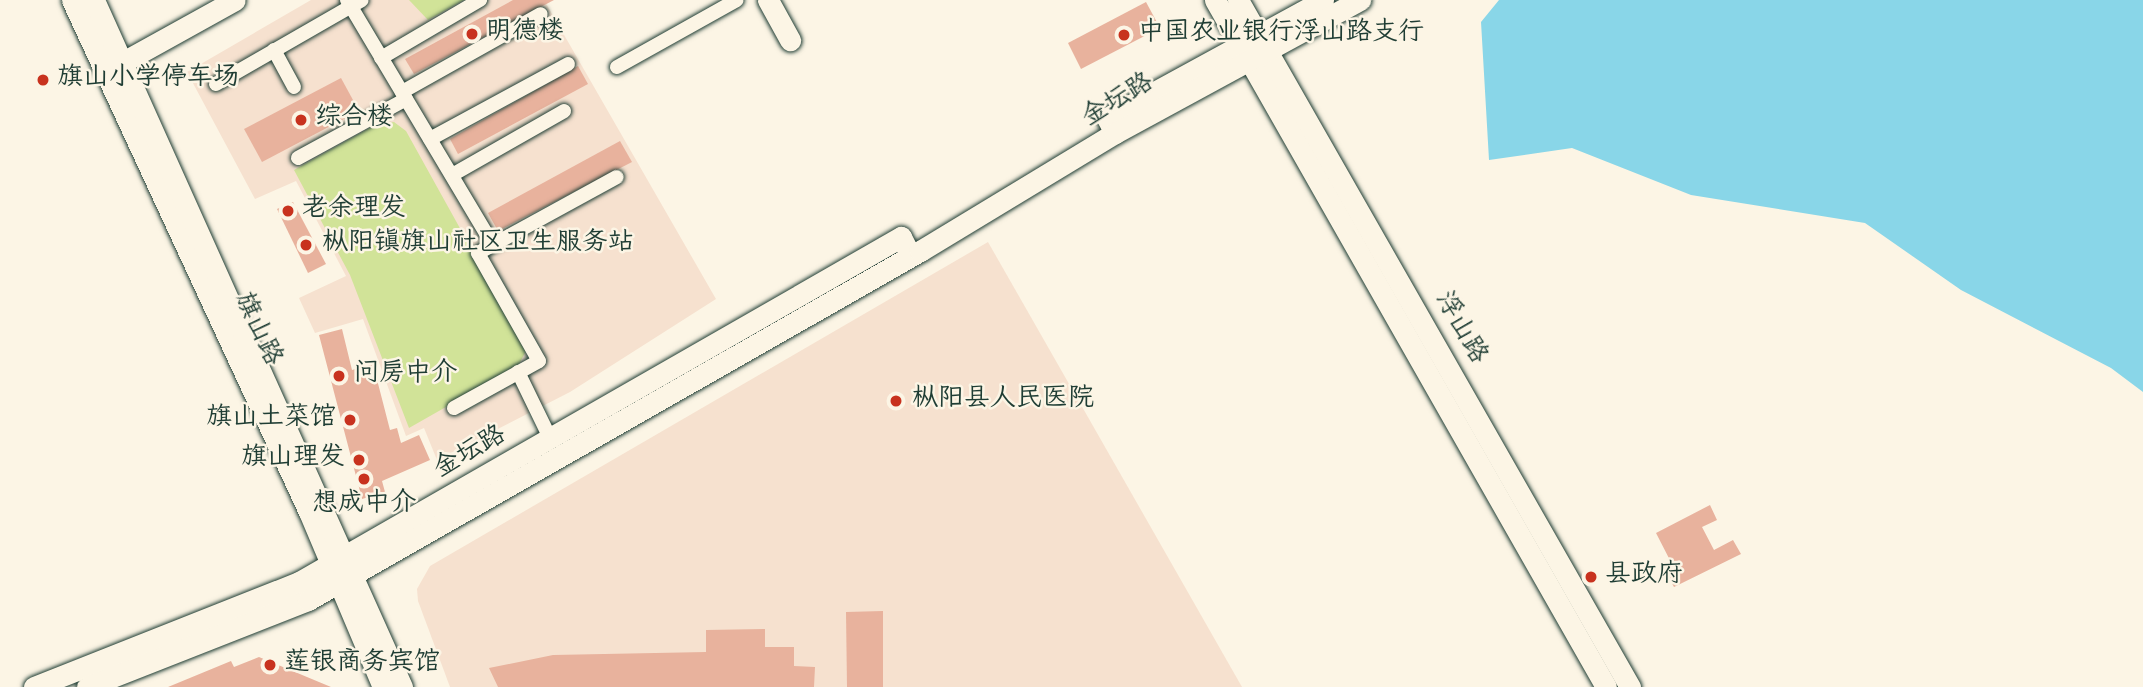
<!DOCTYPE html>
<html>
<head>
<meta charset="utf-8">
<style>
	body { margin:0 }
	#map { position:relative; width:2143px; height:687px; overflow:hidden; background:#fcf5e5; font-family:"Gochi Hand","LXGW WenKai TC",sans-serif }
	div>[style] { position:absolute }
	.built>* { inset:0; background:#f6e1cf }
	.green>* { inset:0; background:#d1e398 }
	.water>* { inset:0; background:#89d6e8 }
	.building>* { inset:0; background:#e8b29d }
	.roads { filter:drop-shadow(0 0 2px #1f3d34) drop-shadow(0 0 2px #1f3d34) }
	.street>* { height:14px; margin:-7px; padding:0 7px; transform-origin:7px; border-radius:7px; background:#fcf5e5 }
	.secondary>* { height:21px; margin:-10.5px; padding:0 10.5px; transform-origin:10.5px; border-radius:10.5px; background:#fcf5e5 }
	.dots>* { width:19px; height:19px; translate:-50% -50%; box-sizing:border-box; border:4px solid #fcf5e5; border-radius:50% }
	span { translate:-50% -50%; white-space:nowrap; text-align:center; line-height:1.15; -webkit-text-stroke:5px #fcf5e5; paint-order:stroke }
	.poi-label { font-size:26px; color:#1f3d34 }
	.left { translate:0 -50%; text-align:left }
	.right { translate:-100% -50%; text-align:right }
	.street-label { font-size:26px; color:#1f3d34 }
</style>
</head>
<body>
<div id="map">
	<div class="built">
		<div style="clip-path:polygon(311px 0,544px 0,716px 299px,570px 392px,437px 460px,424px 428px,406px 436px,363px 319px,315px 333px,299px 298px,346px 276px,296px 181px,255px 199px,187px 72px)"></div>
		<div style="clip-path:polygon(988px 242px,1242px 687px,450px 687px,418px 601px,417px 589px,430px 566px)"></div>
	</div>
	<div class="green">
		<div style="clip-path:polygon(409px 0,464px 0,428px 20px)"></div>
		<div style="clip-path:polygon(394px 122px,406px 131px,527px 349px,518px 366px,409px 428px,350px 275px,294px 170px,375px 125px)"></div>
	</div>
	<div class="water">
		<div style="clip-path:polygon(1499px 0,2143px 0,2143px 392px,2111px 368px,1961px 290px,1865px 223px,1691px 195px,1572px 148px,1489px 160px,1481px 22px)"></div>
	</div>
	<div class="building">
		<div style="clip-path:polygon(513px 0,554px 0,414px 74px,405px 59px)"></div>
		<div style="clip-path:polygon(1146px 2px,1160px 28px,1081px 69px,1068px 43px)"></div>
		<div style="clip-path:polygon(578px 66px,588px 84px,458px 154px,450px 139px)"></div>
		<div style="clip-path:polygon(341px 78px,359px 111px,262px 162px,244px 129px)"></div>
		<div style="clip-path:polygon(620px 141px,632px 162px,498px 231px,488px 213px)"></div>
		<div style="clip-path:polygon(293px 202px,326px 264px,308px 273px,277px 209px)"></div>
		<div style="clip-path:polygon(342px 329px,352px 370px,373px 364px,390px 430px,397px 428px,401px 443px,419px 435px,430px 460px,382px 481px,385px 492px,362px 499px,319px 335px)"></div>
		<div style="clip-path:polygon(1710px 505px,1717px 520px,1702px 527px,1714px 550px,1733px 540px,1741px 554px,1674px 587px,1667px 574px,1675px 570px,1656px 533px)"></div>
		<div style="clip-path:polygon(883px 611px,883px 687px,847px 687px,846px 612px)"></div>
		<div style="clip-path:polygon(765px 629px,765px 647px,794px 647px,794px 666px,815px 667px,814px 687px,498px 687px,489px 668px,553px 655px,706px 652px,706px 630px)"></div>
		<div style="clip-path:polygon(259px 657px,331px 687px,168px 687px,231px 661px,234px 667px)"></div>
	</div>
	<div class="roads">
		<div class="street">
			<div style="left:347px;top:0;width:285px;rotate:59.2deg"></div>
			<div style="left:274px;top:50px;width:42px;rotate:61.6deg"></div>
			<div style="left:381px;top:58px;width:115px;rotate:-30.4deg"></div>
			<div style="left:617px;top:67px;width:137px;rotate:-29.2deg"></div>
			<div style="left:216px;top:84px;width:168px;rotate:-29.9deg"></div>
			<div style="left:402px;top:92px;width:159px;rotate:-29.3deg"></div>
			<div style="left:430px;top:139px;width:157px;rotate:-28.5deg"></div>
			<div style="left:298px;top:158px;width:123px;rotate:-28.6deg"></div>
			<div style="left:452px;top:175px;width:129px;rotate:-29.7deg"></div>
			<div style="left:518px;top:372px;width:76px;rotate:64.1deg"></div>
			<div style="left:454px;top:408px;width:97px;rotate:-28.9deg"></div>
			<div style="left:539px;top:361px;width:124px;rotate:-119.5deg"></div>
			<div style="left:478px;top:253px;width:158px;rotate:-28.7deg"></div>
		</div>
		<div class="secondary">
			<div style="left:72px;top:0;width:564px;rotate:65.16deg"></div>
			<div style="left:309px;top:512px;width:190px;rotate:67.1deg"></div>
			<div style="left:94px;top:0;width:753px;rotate:65.85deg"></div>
			<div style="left:768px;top:0;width:46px;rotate:61.2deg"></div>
			<div style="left:1215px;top:0;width:790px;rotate:60.35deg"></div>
			<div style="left:1238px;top:0;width:791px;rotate:60.29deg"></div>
			<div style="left:114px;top:67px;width:138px;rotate:-29deg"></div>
			<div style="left:1115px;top:133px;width:17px;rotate:-118deg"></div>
			<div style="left:1107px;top:118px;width:246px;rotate:-28.6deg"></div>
			<div style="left:34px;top:687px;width:285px;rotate:-21.6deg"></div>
			<div style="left:299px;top:582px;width:694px;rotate:-29.82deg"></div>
			<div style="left:901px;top:237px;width:18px;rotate:63deg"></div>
			<div style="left:87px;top:687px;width:238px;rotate:-21.5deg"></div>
			<div style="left:308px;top:600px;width:705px;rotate:-29.69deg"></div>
			<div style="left:920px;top:251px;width:228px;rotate:-31.2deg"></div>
			<div style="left:1115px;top:133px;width:279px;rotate:-28.5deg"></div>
		</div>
	</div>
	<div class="dots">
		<div style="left:472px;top:34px;background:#c8321e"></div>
		<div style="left:1124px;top:35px;background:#c8321e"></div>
		<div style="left:43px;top:80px;background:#c8321e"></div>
		<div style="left:301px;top:120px;background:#c8321e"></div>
		<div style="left:288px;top:211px;background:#c8321e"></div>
		<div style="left:306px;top:245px;background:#c8321e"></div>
		<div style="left:339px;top:376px;background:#c8321e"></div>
		<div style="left:896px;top:401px;background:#c8321e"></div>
		<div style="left:350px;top:420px;background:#c8321e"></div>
		<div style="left:359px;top:460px;background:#c8321e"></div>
		<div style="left:364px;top:479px;background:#c8321e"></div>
		<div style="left:1591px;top:577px;background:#c8321e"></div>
		<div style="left:270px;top:665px;background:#c8321e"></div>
	</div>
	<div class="poi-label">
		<span class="left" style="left:486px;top:34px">明德楼</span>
		<span class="left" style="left:1138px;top:35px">中国农业银行浮山路支行</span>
		<span class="left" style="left:57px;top:80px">旗山小学停车场</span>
		<span class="left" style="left:315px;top:120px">综合楼</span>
		<span class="left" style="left:302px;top:211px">老余理发</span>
		<span class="left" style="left:322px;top:245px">枞阳镇旗山社区卫生服务站</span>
		<span class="left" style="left:353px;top:376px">问房中介</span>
		<span class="left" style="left:912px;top:401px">枞阳县人民医院</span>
		<span class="right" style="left:336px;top:420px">旗山土菜馆</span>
		<span class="right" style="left:345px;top:460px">旗山理发</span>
		<span style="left:364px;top:506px">想成中介</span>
		<span class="left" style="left:1605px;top:577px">县政府</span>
		<span class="left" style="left:284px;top:665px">莲银商务宾馆</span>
	</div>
	<div class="street-label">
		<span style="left:1119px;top:102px;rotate:-31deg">金坛路</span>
		<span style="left:1459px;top:329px;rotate:60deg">浮山路</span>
		<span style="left:256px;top:330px;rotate:65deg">旗山路</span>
		<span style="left:471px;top:454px;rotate:-30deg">金坛路</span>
	</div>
</div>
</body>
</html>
